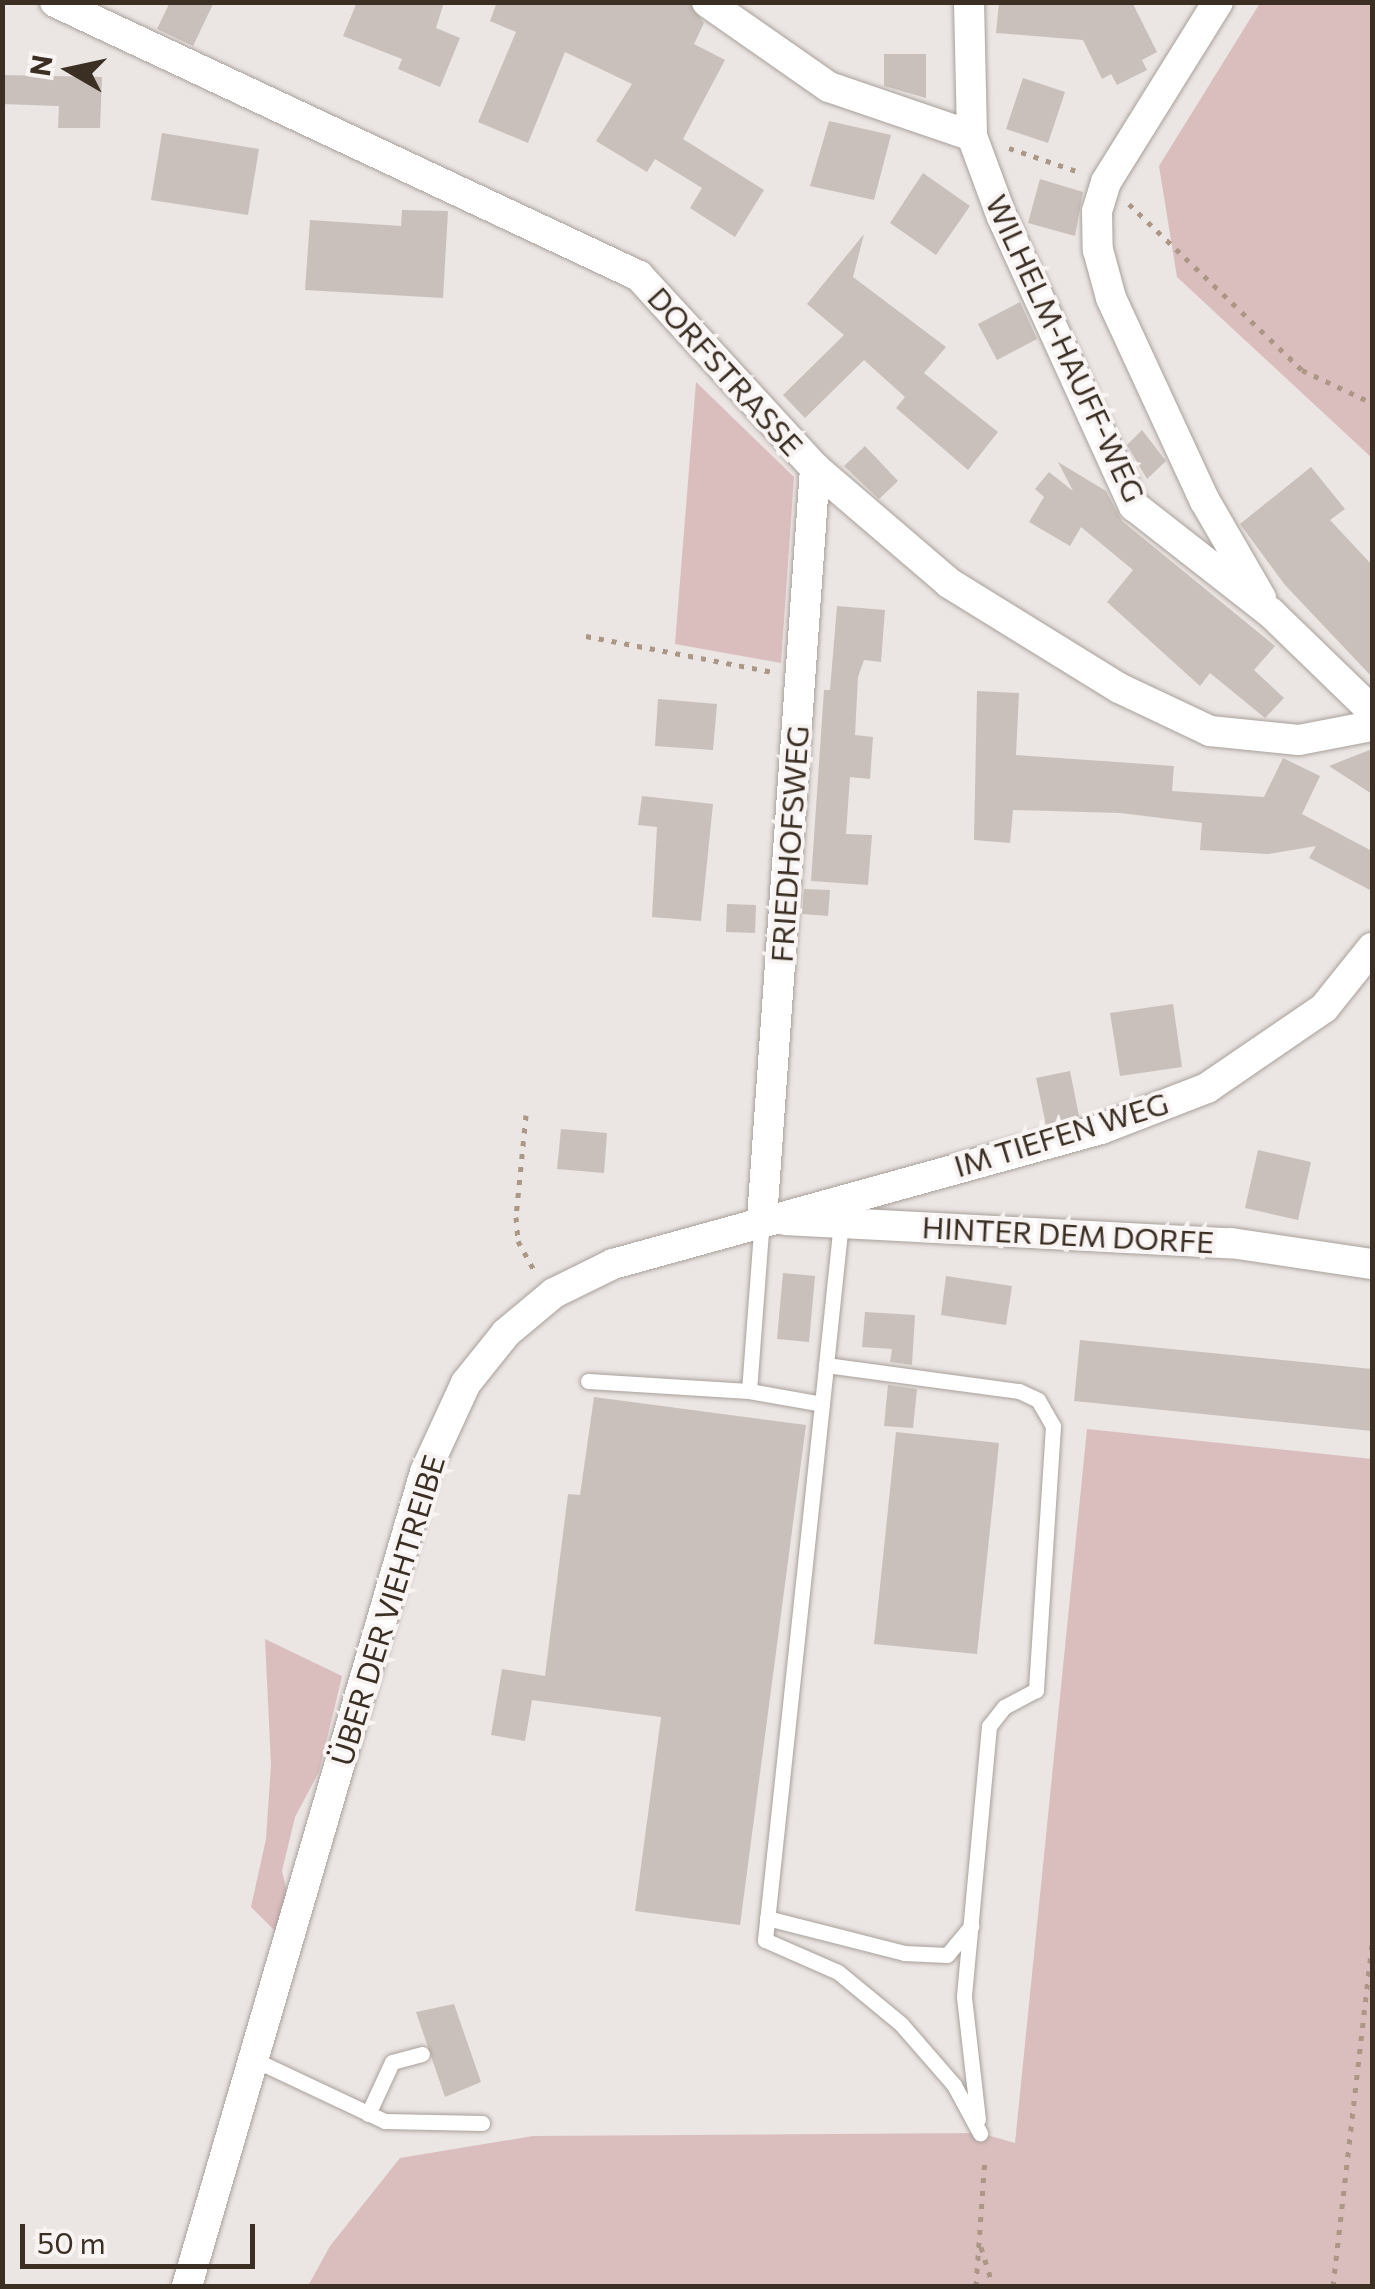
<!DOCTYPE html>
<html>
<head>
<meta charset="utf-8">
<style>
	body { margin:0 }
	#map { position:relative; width:1375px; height:2289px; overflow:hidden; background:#ebe5e3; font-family:Commissioner,sans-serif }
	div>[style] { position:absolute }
	.green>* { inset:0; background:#dabebe }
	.building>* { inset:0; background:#c9c0bb }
	.path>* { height:5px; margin-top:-2.5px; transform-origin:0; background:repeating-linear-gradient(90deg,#ac9686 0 5px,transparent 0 13px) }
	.roads { filter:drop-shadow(0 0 2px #a8a09a) drop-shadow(0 0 2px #a8a09a) }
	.lane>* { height:15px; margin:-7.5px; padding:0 7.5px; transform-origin:7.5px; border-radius:7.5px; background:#fff }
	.street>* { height:30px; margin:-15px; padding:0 15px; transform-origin:15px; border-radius:15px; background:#fff }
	span { translate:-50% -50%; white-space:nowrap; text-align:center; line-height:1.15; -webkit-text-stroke:8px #f8f4f3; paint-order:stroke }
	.street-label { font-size:30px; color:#3b2f24 }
	.frame { position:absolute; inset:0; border:5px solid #3b2f24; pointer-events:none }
	.north { position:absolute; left:20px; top:20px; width:100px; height:100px; -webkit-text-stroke:8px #f8f4f3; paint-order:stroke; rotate:279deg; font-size:28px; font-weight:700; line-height:40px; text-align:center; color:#3b2f24 }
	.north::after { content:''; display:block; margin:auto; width:35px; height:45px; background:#3b2f24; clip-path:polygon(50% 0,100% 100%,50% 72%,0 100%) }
	.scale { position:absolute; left:20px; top:2224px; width:235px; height:45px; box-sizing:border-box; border:5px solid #3b2f24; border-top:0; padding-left:12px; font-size:30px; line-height:35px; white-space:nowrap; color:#3b2f24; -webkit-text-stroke:8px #f8f4f3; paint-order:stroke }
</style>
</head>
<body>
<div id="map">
	<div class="green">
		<div style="clip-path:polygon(1260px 3px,1372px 3px,1372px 458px,1177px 277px,1159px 166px)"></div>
		<div style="clip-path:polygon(696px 382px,794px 477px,781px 663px,675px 644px)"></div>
		<div style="clip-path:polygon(1087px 1429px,1372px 1459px,1372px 2286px,308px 2286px,330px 2246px,400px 2158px,533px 2136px,980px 2133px,1015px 2143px)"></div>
		<div style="clip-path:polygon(265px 1639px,342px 1676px,319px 1772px,295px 1817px,282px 1871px,288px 1896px,277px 1933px,251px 1907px,266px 1839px,271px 1765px)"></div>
	</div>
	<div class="building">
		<div style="clip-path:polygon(170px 2px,214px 2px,193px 46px,157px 29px)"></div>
		<div style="clip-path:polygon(357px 2px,444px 2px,436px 28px,460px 38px,440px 87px,398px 69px,402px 59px,343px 36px)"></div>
		<div style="clip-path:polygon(497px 2px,689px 2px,704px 23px,694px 44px,725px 60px,683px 139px,764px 190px,735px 237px,690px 208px,702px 188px,655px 159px,647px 172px,596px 141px,632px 84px,565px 52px,528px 143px,478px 122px,516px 32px,490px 21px)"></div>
		<div style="clip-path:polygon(999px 2px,1132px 2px,1157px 52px,1142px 60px,1147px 70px,1117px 85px,1111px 74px,1102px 79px,1083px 40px,996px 33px)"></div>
		<div style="clip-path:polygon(884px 54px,926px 54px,926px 98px,884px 86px)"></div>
		<div style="clip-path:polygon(2px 75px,102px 77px,100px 128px,58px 128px,59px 106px,2px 104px)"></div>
		<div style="clip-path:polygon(1023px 78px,1065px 92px,1048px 143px,1006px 129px)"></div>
		<div style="clip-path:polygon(829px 121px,891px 135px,874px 200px,810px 186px)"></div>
		<div style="clip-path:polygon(162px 133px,259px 149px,248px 215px,151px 200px)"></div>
		<div style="clip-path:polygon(923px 173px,970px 206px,936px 255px,890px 223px)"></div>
		<div style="clip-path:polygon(1040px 179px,1083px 192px,1075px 236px,1028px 223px)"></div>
		<div style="clip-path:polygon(402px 210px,448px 211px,443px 298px,305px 290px,310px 220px,401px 226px)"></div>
		<div style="clip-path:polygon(864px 234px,853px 277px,946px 347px,924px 373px,998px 432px,968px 470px,896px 408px,905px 397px,864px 360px,805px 418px,783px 395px,844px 335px,807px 304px)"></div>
		<div style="clip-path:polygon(1020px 302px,1037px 339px,997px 360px,978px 324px)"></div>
		<div style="clip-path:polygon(1142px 430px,1166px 461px,1147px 479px,1127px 445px)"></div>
		<div style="clip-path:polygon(865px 446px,898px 481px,879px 499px,844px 466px)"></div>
		<div style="clip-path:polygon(1058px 462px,1106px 491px,1122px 521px,1275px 646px,1254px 670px,1284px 698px,1265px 718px,1210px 673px,1200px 686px,1107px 602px,1133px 570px,1081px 527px,1070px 546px,1029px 522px,1044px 497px,1035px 489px,1049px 472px,1073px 491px)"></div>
		<div style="clip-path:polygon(1311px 467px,1345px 509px,1330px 520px,1372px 565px,1372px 677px,1285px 585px,1240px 524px)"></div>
		<div style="clip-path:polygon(837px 606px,885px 610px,881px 662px,864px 660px,858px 677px,855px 735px,873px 737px,870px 779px,850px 777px,846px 834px,872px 835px,868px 885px,811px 881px,824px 690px,830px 690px)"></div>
		<div style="clip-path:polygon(977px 691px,1019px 693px,1016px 755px,1174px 766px,1172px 791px,1264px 797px,1283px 758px,1320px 776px,1302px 814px,1372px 851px,1372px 891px,1309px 858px,1316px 846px,1268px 854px,1200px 850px,1202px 823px,1120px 813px,1013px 810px,1010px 843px,974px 840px)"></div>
		<div style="clip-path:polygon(658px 699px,717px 704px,713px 750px,655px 746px)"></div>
		<div style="clip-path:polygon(1372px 749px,1372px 794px,1329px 766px)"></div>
		<div style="clip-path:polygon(642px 796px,713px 804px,701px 921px,652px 917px,657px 827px,638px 825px)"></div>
		<div style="clip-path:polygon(804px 889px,830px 890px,828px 916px,802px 914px)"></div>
		<div style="clip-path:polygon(727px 904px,756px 905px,755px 933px,726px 932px)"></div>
		<div style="clip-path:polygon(1173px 1004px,1182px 1067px,1120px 1076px,1110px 1013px)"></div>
		<div style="clip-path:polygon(1070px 1071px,1079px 1116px,1046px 1125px,1036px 1078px)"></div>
		<div style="clip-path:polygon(561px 1129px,607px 1133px,604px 1173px,557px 1169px)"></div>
		<div style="clip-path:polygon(1258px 1150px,1311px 1162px,1298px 1220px,1245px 1208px)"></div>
		<div style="clip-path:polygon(783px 1273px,815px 1276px,809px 1342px,777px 1339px)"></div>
		<div style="clip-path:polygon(946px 1276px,1012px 1286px,1006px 1325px,941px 1315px)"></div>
		<div style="clip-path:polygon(865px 1312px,915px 1315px,912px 1365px,890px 1362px,892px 1349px,862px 1347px)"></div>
		<div style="clip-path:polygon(1080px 1340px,1372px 1369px,1372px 1431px,1074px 1401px)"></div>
		<div style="clip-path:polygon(888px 1385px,917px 1389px,913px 1428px,884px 1426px)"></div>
		<div style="clip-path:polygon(594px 1397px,806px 1425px,740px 1925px,635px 1911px,661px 1717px,532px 1700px,525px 1741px,491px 1735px,502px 1669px,545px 1676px,568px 1494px,580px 1495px)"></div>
		<div style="clip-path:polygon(896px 1432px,999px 1443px,977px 1654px,874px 1644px)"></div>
		<div style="clip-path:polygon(454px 2004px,481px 2082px,445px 2097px,416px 2012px)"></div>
	</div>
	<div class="path">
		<div style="left:1009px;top:148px;width:74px;rotate:18.9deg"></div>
		<div style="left:1129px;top:204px;width:240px;rotate:43.8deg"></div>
		<div style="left:1302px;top:370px;width:77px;rotate:25.2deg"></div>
		<div style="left:586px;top:636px;width:190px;rotate:10.9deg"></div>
		<div style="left:526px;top:1115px;width:102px;rotate:95.6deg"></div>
		<div style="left:516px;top:1217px;width:24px;rotate:85deg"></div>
		<div style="left:518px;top:1241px;width:35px;rotate:61deg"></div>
		<div style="left:981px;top:2247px;width:41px;rotate:72.9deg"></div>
		<div style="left:976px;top:2286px;width:130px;rotate:-86deg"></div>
		<div style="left:1333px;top:2286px;width:344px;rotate:-83.5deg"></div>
	</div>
	<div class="roads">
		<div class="lane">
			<div style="left:826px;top:1365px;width:143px;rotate:-84deg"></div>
			<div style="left:588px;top:1381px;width:161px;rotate:3.6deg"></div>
			<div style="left:749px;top:1391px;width:74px;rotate:10.1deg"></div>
			<div style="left:822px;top:1404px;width:539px;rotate:96.07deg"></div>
			<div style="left:765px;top:1940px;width:80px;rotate:23.7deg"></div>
			<div style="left:838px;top:1972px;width:82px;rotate:39.5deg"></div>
			<div style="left:901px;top:2024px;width:81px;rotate:49deg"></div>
			<div style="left:954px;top:2085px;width:55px;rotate:61.6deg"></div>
			<div style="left:749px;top:1391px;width:172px;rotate:-85.7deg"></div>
			<div style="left:822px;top:1404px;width:39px;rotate:-84deg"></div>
			<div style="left:826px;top:1365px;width:195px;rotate:7.7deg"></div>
			<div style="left:1019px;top:1391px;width:21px;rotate:25deg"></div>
			<div style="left:1038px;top:1400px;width:30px;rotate:60deg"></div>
			<div style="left:1053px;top:1426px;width:265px;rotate:93.7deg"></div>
			<div style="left:1036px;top:1690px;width:36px;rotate:152deg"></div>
			<div style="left:1004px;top:1707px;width:24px;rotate:128deg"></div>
			<div style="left:989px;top:1726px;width:272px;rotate:95.3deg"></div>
			<div style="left:964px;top:1997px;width:123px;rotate:83.5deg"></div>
			<div style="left:767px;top:1918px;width:141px;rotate:14.3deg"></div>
			<div style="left:904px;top:1953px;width:43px;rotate:2.7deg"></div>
			<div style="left:947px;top:1955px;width:38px;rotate:-50deg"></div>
			<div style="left:253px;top:2059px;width:146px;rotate:25.2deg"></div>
			<div style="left:385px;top:2121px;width:97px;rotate:1.2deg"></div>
			<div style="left:368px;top:2114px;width:57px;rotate:-65.2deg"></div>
			<div style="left:392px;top:2062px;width:31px;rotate:-15deg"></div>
		</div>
		<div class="street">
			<div style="left:55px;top:2px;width:645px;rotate:25.13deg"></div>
			<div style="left:639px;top:276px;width:260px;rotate:47.5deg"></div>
			<div style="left:815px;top:468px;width:177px;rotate:40.6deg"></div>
			<div style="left:949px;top:583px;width:200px;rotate:31.7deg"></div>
			<div style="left:1119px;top:688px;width:101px;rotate:25.3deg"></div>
			<div style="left:1210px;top:731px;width:89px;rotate:5.8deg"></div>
			<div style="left:1299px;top:740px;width:74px;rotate:-10.9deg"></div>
			<div style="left:707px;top:2px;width:149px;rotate:34.9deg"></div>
			<div style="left:829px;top:87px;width:151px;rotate:18.9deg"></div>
			<div style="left:969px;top:2px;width:134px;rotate:88.7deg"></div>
			<div style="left:972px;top:136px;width:86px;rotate:69.7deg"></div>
			<div style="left:1002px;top:217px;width:318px;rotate:65.5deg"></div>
			<div style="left:1134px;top:506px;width:174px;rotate:38deg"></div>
			<div style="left:1271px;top:613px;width:141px;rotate:44.1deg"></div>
			<div style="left:1218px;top:2px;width:212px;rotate:121.9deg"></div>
			<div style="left:1106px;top:182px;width:30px;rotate:107deg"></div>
			<div style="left:1097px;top:211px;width:39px;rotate:89deg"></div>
			<div style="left:1098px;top:250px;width:50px;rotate:74.8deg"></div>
			<div style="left:1111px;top:298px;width:224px;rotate:65.2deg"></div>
			<div style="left:1205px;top:501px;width:112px;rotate:60deg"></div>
			<div style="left:762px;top:1219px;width:753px;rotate:-85.96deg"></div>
			<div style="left:785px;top:1220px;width:447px;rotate:3deg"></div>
			<div style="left:1231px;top:1243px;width:143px;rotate:8.5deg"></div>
			<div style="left:187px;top:2286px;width:848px;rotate:-73.7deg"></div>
			<div style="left:425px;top:1472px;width:98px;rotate:-65.3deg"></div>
			<div style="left:466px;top:1383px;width:64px;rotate:-51.3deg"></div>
			<div style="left:506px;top:1333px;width:62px;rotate:-39.8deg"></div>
			<div style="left:554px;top:1293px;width:66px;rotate:-26.2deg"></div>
			<div style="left:613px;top:1264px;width:506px;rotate:-15.46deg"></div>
			<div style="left:1101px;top:1129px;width:114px;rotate:-21.1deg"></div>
			<div style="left:1207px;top:1088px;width:142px;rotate:-34.4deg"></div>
			<div style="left:1324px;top:1008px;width:77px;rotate:-51.3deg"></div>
		</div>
	</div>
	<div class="street-label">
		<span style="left:1066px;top:348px;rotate:65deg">WILHELM-HAUFF-WEG</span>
		<span style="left:726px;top:371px;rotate:48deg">DORFSTRASSE</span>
		<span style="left:789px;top:844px;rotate:-86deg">FRIEDHOFSWEG</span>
		<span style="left:1061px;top:1134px;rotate:-17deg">IM TIEFEN WEG</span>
		<span style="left:1068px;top:1234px;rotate:3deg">HINTER DEM DORFE</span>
		<span style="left:387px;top:1610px;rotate:-73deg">ÜBER DER VIEHTREIBE</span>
	</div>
	<div class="frame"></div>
	<div class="north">N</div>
	<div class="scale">50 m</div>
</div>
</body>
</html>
